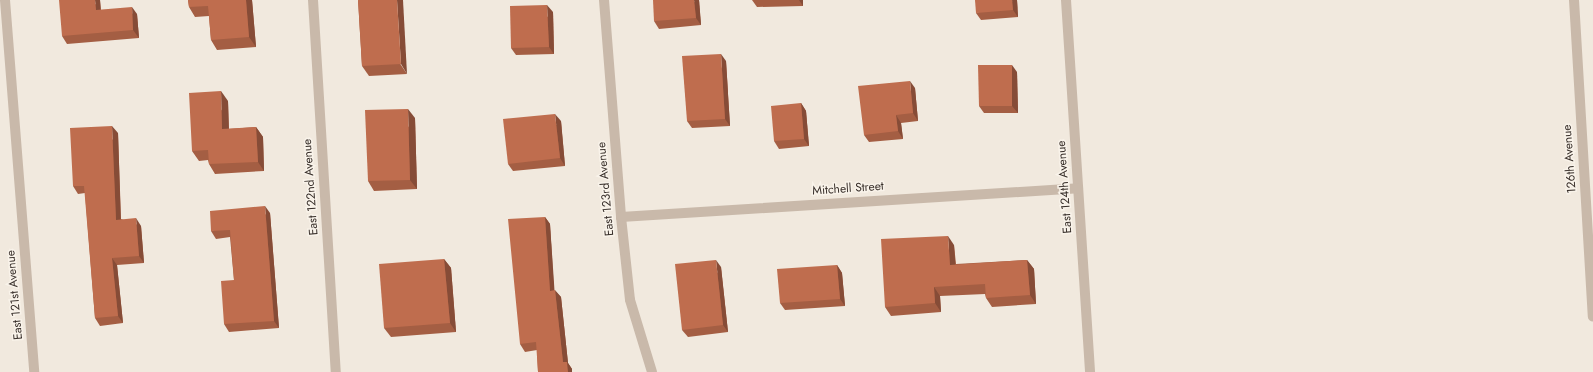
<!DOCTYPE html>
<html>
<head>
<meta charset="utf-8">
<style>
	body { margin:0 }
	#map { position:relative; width:1593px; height:372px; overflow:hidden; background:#f1e9de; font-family:Jost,sans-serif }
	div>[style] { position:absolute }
	.minor>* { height:10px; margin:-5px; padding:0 5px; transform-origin:5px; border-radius:5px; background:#c9b9aa }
	.wall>* { inset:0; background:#a45e43 }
	.shaded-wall>* { inset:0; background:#864c37 }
	.building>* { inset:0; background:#bf6d4e }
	span { translate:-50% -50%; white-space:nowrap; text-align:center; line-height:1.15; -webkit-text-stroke:3px #f9f3ea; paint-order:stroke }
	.street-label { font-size:12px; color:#372e29 }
</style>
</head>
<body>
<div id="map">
	<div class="minor">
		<div style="left:5px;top:0;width:373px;rotate:85.5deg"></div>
		<div style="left:313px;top:0;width:373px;rotate:86.5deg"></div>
		<div style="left:604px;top:0;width:218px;rotate:85.5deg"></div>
		<div style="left:621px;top:217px;width:83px;rotate:83.8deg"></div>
		<div style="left:630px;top:300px;width:75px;rotate:73deg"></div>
		<div style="left:1066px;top:0;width:373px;rotate:86.3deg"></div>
		<div style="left:1574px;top:0;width:317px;rotate:86.6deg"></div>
		<div style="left:621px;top:217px;width:458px;rotate:-3.6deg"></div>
	</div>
	<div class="wall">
		<div style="clip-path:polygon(100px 0,101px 10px,137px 14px,139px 38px,67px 44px,62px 36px)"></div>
		<div style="clip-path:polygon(188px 0,252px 0,256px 47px,217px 50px,211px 40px,209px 16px,195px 17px,189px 7px)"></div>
		<div style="clip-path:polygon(358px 0,407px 74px,369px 76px,362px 66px)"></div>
		<div style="clip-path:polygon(699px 0,701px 25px,659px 29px,654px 21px)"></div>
		<div style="clip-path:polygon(752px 0,803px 0,803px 6px,757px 7px)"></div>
		<div style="clip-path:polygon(1017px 0,1018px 17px,981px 20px,976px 13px)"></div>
		<div style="clip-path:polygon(553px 12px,554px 54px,516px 55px,511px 48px)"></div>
		<div style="clip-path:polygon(726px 61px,730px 126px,692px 128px,687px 121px)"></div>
		<div style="clip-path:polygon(1017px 72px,1018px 113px,984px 113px,979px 106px)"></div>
		<div style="clip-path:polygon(915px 88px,918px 121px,901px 123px,903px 139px,869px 142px,864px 135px)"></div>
		<div style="clip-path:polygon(228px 101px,229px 129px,256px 127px,263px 137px,264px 171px,215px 174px,209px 164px,208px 160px,199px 161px,192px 151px)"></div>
		<div style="clip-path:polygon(801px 103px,806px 111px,809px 146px,779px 149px,774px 141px)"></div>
		<div style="clip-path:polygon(415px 118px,417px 189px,374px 191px,368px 181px)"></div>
		<div style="clip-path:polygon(561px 121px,565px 166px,513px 171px,508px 164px)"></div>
		<div style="clip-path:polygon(118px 133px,121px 219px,141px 226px,144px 263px,117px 265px,123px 323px,100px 326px,95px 318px,85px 193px,78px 194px,73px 186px)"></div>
		<div style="clip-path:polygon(270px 213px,279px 328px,229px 332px,224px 324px,234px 280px,230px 237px,216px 239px,211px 231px)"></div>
		<div style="clip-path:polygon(545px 217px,550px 224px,554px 290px,561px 297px,568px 363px,572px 369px,572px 372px,538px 372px,537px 350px,525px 352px,520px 344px)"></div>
		<div style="clip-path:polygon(954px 245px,956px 264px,1027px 260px,1034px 269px,1036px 304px,992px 307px,986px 298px,985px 294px,940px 296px,941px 312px,891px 316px,885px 307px)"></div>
		<div style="clip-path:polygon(444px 259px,451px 268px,456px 332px,391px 337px,384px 328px)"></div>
		<div style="clip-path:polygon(837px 265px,842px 273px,845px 306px,785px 310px,780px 303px)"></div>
		<div style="clip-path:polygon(721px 267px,728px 332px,688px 337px,682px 330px)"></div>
	</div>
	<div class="shaded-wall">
		<div style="clip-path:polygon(95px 0,100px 0,101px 17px,96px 10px)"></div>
		<div style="clip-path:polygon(246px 0,252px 0,256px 47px,249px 37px)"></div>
		<div style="clip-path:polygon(397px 0,403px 0,407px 74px,401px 64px)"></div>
		<div style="clip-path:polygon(694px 0,699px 0,701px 25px,696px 18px)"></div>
		<div style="clip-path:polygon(799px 0,803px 0,803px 6px)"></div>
		<div style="clip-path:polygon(1012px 0,1017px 0,1018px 17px,1013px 10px)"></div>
		<div style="clip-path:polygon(547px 5px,553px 12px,554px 54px,549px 47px)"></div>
		<div style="clip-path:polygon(132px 7px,137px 14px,139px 38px,133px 30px)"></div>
		<div style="clip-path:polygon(721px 54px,726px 61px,730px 126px,725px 119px)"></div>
		<div style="clip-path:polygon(1012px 65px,1017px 72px,1018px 113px,1012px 106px)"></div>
		<div style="clip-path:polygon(910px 81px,915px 88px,918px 121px,913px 113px)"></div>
		<div style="clip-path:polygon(221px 91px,228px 101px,229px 138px,222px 129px)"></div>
		<div style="clip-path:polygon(801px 103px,806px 111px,809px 146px,804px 139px)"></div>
		<div style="clip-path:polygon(408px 109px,415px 118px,417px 189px,410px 180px)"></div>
		<div style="clip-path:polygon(555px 114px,561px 121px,565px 166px,560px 158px)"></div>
		<div style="clip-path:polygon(896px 115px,901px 123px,903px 139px,898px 131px)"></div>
		<div style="clip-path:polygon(112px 126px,118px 133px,121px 227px,116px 220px)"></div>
		<div style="clip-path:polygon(256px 127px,263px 137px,264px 171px,258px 162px)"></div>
		<div style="clip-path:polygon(265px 206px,270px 213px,279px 328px,274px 321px)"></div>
		<div style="clip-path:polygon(545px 217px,550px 224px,555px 298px,550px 291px)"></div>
		<div style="clip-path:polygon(136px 218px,141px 226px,144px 263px,139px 256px)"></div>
		<div style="clip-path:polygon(948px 236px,954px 245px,956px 274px,950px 265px)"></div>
		<div style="clip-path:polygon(112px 258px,117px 265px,123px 323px,118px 316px)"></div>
		<div style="clip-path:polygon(444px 259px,451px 268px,456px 332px,450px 323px)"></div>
		<div style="clip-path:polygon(716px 260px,721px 267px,728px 332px,723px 325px)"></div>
		<div style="clip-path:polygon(1027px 260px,1034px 269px,1036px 304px,1030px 295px)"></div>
		<div style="clip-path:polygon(837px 265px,842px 273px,845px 306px,840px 299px)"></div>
		<div style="clip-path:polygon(934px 287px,940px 296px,941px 312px,935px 303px)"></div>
		<div style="clip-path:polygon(555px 290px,561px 297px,568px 363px,572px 369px,572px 372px,568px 372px,563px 362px)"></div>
	</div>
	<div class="building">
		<div style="clip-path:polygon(59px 0,95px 0,96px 10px,132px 7px,133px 30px,62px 36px)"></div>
		<div style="clip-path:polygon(188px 0,246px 0,249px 37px,211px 40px,208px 6px,189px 7px)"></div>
		<div style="clip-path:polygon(358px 0,397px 0,401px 64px,362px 66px)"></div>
		<div style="clip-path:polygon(653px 0,694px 0,696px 18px,654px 21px)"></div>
		<div style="clip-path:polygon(975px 0,1012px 0,1013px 10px,976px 13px)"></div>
		<div style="clip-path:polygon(547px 5px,549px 47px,511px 48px,510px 6px)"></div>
		<div style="clip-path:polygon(721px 54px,725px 119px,687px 121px,682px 56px)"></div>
		<div style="clip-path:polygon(978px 65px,1012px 65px,1012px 106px,979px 106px)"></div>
		<div style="clip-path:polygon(910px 81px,913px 113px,896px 115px,898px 131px,864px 135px,858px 86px)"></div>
		<div style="clip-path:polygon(221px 91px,222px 129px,256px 127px,258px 162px,209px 164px,208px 150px,192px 151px,189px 93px)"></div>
		<div style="clip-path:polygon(801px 103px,804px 139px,774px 141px,771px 106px)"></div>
		<div style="clip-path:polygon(408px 109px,410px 180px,368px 181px,365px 110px)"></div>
		<div style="clip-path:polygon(555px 114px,560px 158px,508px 164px,503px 119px)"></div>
		<div style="clip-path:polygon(112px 126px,116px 220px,136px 218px,139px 256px,112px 258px,118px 316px,95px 318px,84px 186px,73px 186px,70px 128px)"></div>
		<div style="clip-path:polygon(265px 206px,274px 321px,224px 324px,221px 281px,234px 280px,230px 230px,211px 231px,210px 211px)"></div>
		<div style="clip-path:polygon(545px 217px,550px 291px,555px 290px,563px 362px,567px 362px,568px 372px,538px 372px,536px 342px,520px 344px,508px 219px)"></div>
		<div style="clip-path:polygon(948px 236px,950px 265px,1027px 260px,1030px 295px,986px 298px,985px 284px,934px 287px,935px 303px,885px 307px,881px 239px)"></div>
		<div style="clip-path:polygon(444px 259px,450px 323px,384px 328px,379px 264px)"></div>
		<div style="clip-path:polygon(716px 260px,723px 325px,682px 330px,675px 264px)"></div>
		<div style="clip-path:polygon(837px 265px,840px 299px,780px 303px,777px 269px)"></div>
	</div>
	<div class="street-label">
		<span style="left:1570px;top:159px;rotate:-94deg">126th Avenue</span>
		<span style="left:311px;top:187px;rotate:-94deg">East 122nd Avenue</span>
		<span style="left:1065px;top:187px;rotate:-94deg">East 124th Avenue</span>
		<span style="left:606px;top:189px;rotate:-95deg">East 123rd Avenue</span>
		<span style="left:848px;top:189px;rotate:-4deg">Mitchell Street</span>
		<span style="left:15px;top:295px;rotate:-95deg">East 121st Avenue</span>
	</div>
</div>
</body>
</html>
